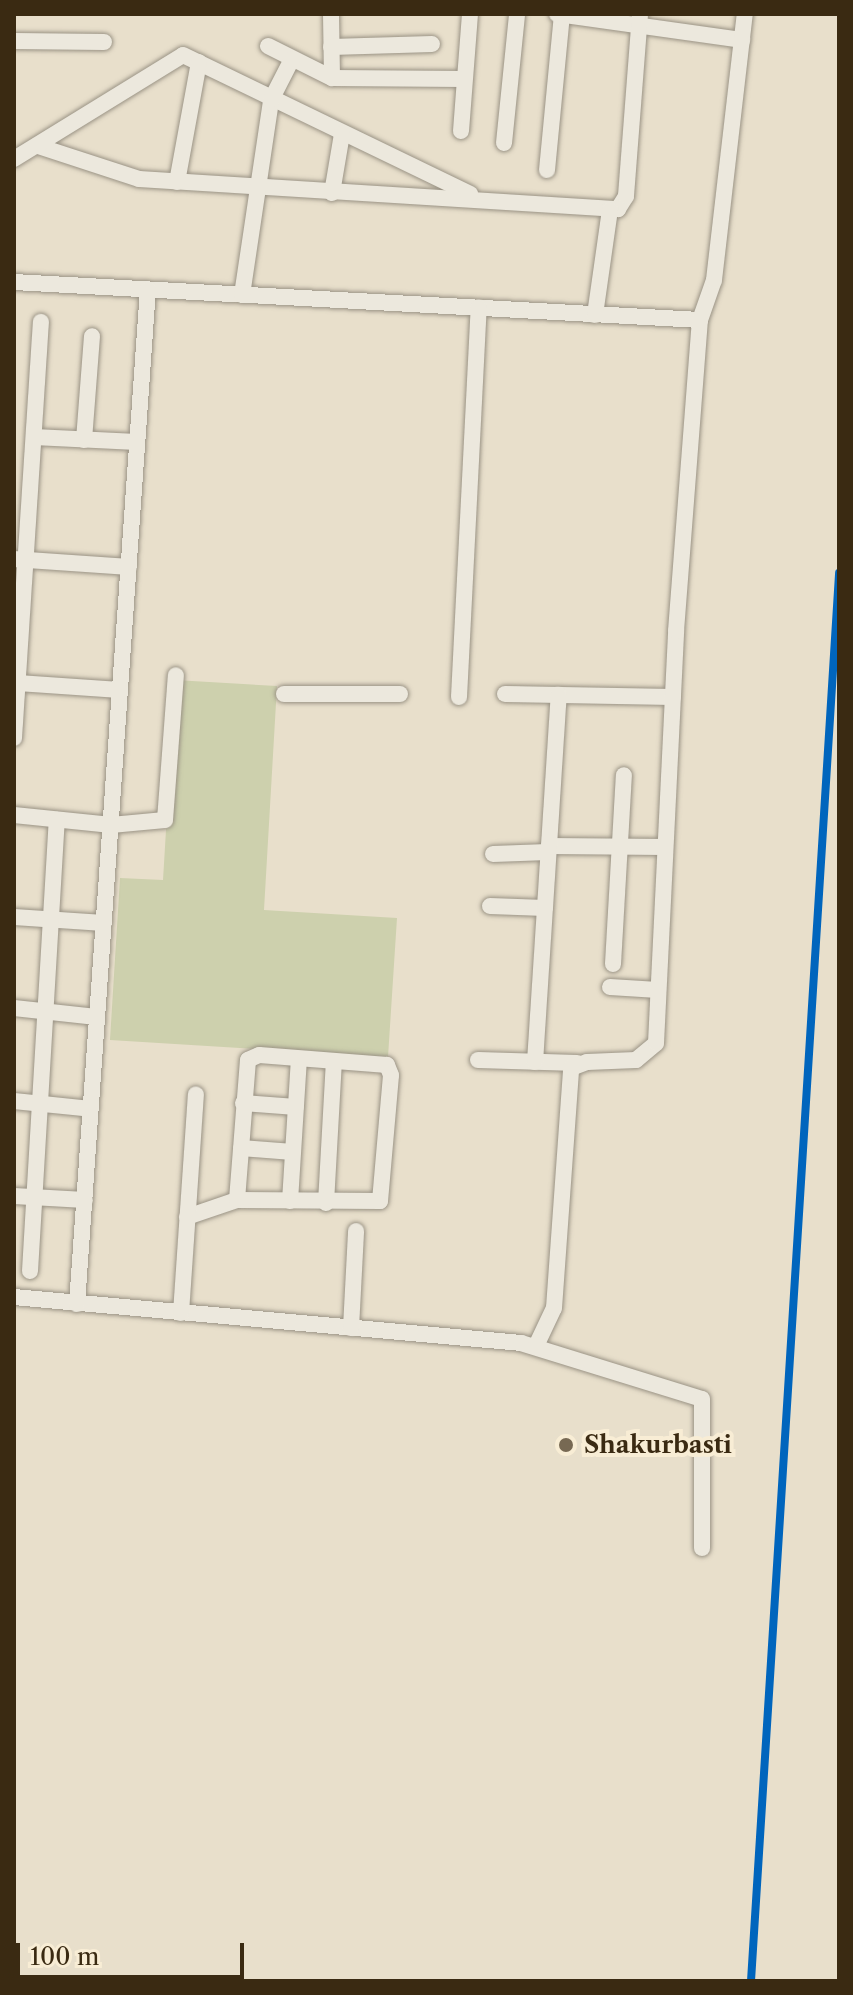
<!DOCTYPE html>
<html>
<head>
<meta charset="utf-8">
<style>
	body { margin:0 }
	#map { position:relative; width:853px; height:1995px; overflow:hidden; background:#e8dfcb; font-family:"Libre Caslon Text",serif }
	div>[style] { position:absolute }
	.green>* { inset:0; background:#cdd0ad }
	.roads { filter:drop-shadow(0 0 2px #9a9385) drop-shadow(0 0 2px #9a9385) }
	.minor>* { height:16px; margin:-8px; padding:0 8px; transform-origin:8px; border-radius:8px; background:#ece8dd }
	.rail-1>* { height:8px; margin:-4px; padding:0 4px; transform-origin:4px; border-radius:4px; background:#0065bd }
	.dots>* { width:22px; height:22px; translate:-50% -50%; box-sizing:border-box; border:4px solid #f8edd5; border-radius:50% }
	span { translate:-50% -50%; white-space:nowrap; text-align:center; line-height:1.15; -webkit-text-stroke:8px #f8edd5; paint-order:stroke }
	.poi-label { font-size:24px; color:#3a2a12; font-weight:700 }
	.left { translate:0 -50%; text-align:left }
	.frame { position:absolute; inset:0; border:16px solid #3a2a12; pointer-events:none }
	.scale { position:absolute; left:16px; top:1943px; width:228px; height:36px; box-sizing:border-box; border:4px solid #3a2a12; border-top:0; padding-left:10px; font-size:24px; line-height:28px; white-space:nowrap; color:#3a2a12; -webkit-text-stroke:6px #f8edd5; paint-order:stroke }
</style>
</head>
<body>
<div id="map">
	<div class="green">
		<div style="clip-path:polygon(175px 680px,277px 686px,264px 910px,397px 918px,388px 1057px,110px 1040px,120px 878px,163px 880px)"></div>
	</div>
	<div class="roads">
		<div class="minor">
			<div style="left:331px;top:14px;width:64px;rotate:89.1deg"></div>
			<div style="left:557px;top:14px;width:187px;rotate:8deg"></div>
			<div style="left:14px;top:41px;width:90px;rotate:0.6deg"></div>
			<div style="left:268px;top:46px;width:72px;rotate:26.6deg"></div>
			<div style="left:332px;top:78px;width:132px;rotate:0.4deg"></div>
			<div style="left:331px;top:47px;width:101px;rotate:-1.7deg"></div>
			<div style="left:461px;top:131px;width:117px;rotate:-85.6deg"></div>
			<div style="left:504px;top:143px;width:130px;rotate:-84.2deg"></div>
			<div style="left:38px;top:146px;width:106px;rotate:18.1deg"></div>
			<div style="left:139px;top:179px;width:480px;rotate:3.6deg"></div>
			<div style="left:618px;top:209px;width:15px;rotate:-58deg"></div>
			<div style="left:626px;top:196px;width:183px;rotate:-85.6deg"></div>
			<div style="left:14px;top:159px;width:198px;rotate:-31.6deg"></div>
			<div style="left:183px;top:55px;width:319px;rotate:25.8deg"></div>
			<div style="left:547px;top:170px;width:157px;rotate:-84.5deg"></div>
			<div style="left:177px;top:182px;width:122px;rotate:-79.6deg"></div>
			<div style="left:332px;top:193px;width:60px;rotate:-80.4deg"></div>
			<div style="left:14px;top:282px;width:687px;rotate:3.17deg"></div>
			<div style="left:242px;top:295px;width:197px;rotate:-81.5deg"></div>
			<div style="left:271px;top:100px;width:46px;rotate:-62.9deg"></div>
			<div style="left:595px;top:315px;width:106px;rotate:-81.9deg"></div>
			<div style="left:34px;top:437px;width:103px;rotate:2.8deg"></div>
			<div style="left:84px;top:440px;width:104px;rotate:-85.6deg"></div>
			<div style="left:14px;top:559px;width:115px;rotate:4deg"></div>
			<div style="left:18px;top:683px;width:102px;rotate:3.9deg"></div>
			<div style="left:284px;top:694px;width:116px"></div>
			<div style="left:505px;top:694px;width:168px;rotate:1deg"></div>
			<div style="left:459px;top:697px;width:390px;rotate:-87.1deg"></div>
			<div style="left:14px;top:738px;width:417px;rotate:-86.3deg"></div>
			<div style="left:14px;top:815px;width:98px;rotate:5.9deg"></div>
			<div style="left:111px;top:825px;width:54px;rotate:-5.3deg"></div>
			<div style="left:165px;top:820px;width:145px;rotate:-85.7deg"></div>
			<div style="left:549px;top:846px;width:116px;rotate:0.5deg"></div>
			<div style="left:493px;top:854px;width:55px;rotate:-2.1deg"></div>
			<div style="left:490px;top:906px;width:55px;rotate:2.1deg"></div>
			<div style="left:14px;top:917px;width:90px;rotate:3.8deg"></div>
			<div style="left:613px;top:964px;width:189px;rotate:-86.7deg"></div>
			<div style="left:610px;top:987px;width:48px;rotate:3.6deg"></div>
			<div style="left:14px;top:1008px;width:83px;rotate:6.2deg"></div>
			<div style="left:478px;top:1060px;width:99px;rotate:1.7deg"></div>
			<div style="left:535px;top:1062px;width:368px;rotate:-86.3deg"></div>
			<div style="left:14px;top:1101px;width:77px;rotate:5.9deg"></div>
			<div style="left:243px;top:1103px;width:53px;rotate:4.3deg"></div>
			<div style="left:241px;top:1148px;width:52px;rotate:4.4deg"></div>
			<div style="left:14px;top:1196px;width:71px;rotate:3.2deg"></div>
			<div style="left:290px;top:1201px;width:142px;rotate:-86.4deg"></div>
			<div style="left:326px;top:1203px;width:142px;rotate:-86.8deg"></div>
			<div style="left:187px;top:1217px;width:53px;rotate:-18.8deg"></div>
			<div style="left:237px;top:1200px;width:143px;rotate:0.4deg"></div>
			<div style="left:380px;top:1201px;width:126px;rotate:-85deg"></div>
			<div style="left:391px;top:1075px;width:11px;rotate:-112deg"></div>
			<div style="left:387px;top:1065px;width:128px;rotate:-175.5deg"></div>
			<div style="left:259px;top:1055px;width:12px;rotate:156deg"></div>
			<div style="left:248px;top:1060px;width:140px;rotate:94.5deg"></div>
			<div style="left:30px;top:1271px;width:452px;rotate:-86.6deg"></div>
			<div style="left:14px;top:1297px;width:509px;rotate:5.18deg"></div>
			<div style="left:521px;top:1343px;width:189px;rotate:17.2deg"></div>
			<div style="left:702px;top:1399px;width:149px;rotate:90deg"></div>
			<div style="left:77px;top:1304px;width:1017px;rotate:-86deg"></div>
			<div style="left:181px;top:1313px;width:219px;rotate:-86.1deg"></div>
			<div style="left:351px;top:1328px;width:97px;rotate:-87deg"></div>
			<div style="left:536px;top:1346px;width:42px;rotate:-64.7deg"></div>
			<div style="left:554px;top:1308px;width:241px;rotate:-85.9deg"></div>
			<div style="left:571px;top:1068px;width:17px;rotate:-21deg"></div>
			<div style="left:587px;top:1062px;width:49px;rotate:-2.3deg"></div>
			<div style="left:636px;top:1060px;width:26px;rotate:-40deg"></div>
			<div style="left:656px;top:1043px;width:412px;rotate:-87.2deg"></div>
			<div style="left:676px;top:631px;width:312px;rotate:-85.6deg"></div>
			<div style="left:700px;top:320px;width:42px;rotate:-70.7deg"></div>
			<div style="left:714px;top:280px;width:268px;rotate:-83.4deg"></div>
		</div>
	</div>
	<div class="rail-1">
		<div style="left:751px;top:1981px;width:1411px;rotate:-86.42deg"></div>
	</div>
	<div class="dots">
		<div style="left:566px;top:1445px;background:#776953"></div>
	</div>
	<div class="poi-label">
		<span class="left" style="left:584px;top:1445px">Shakurbasti</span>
	</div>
	<div class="frame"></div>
	<div class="scale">100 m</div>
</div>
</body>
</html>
